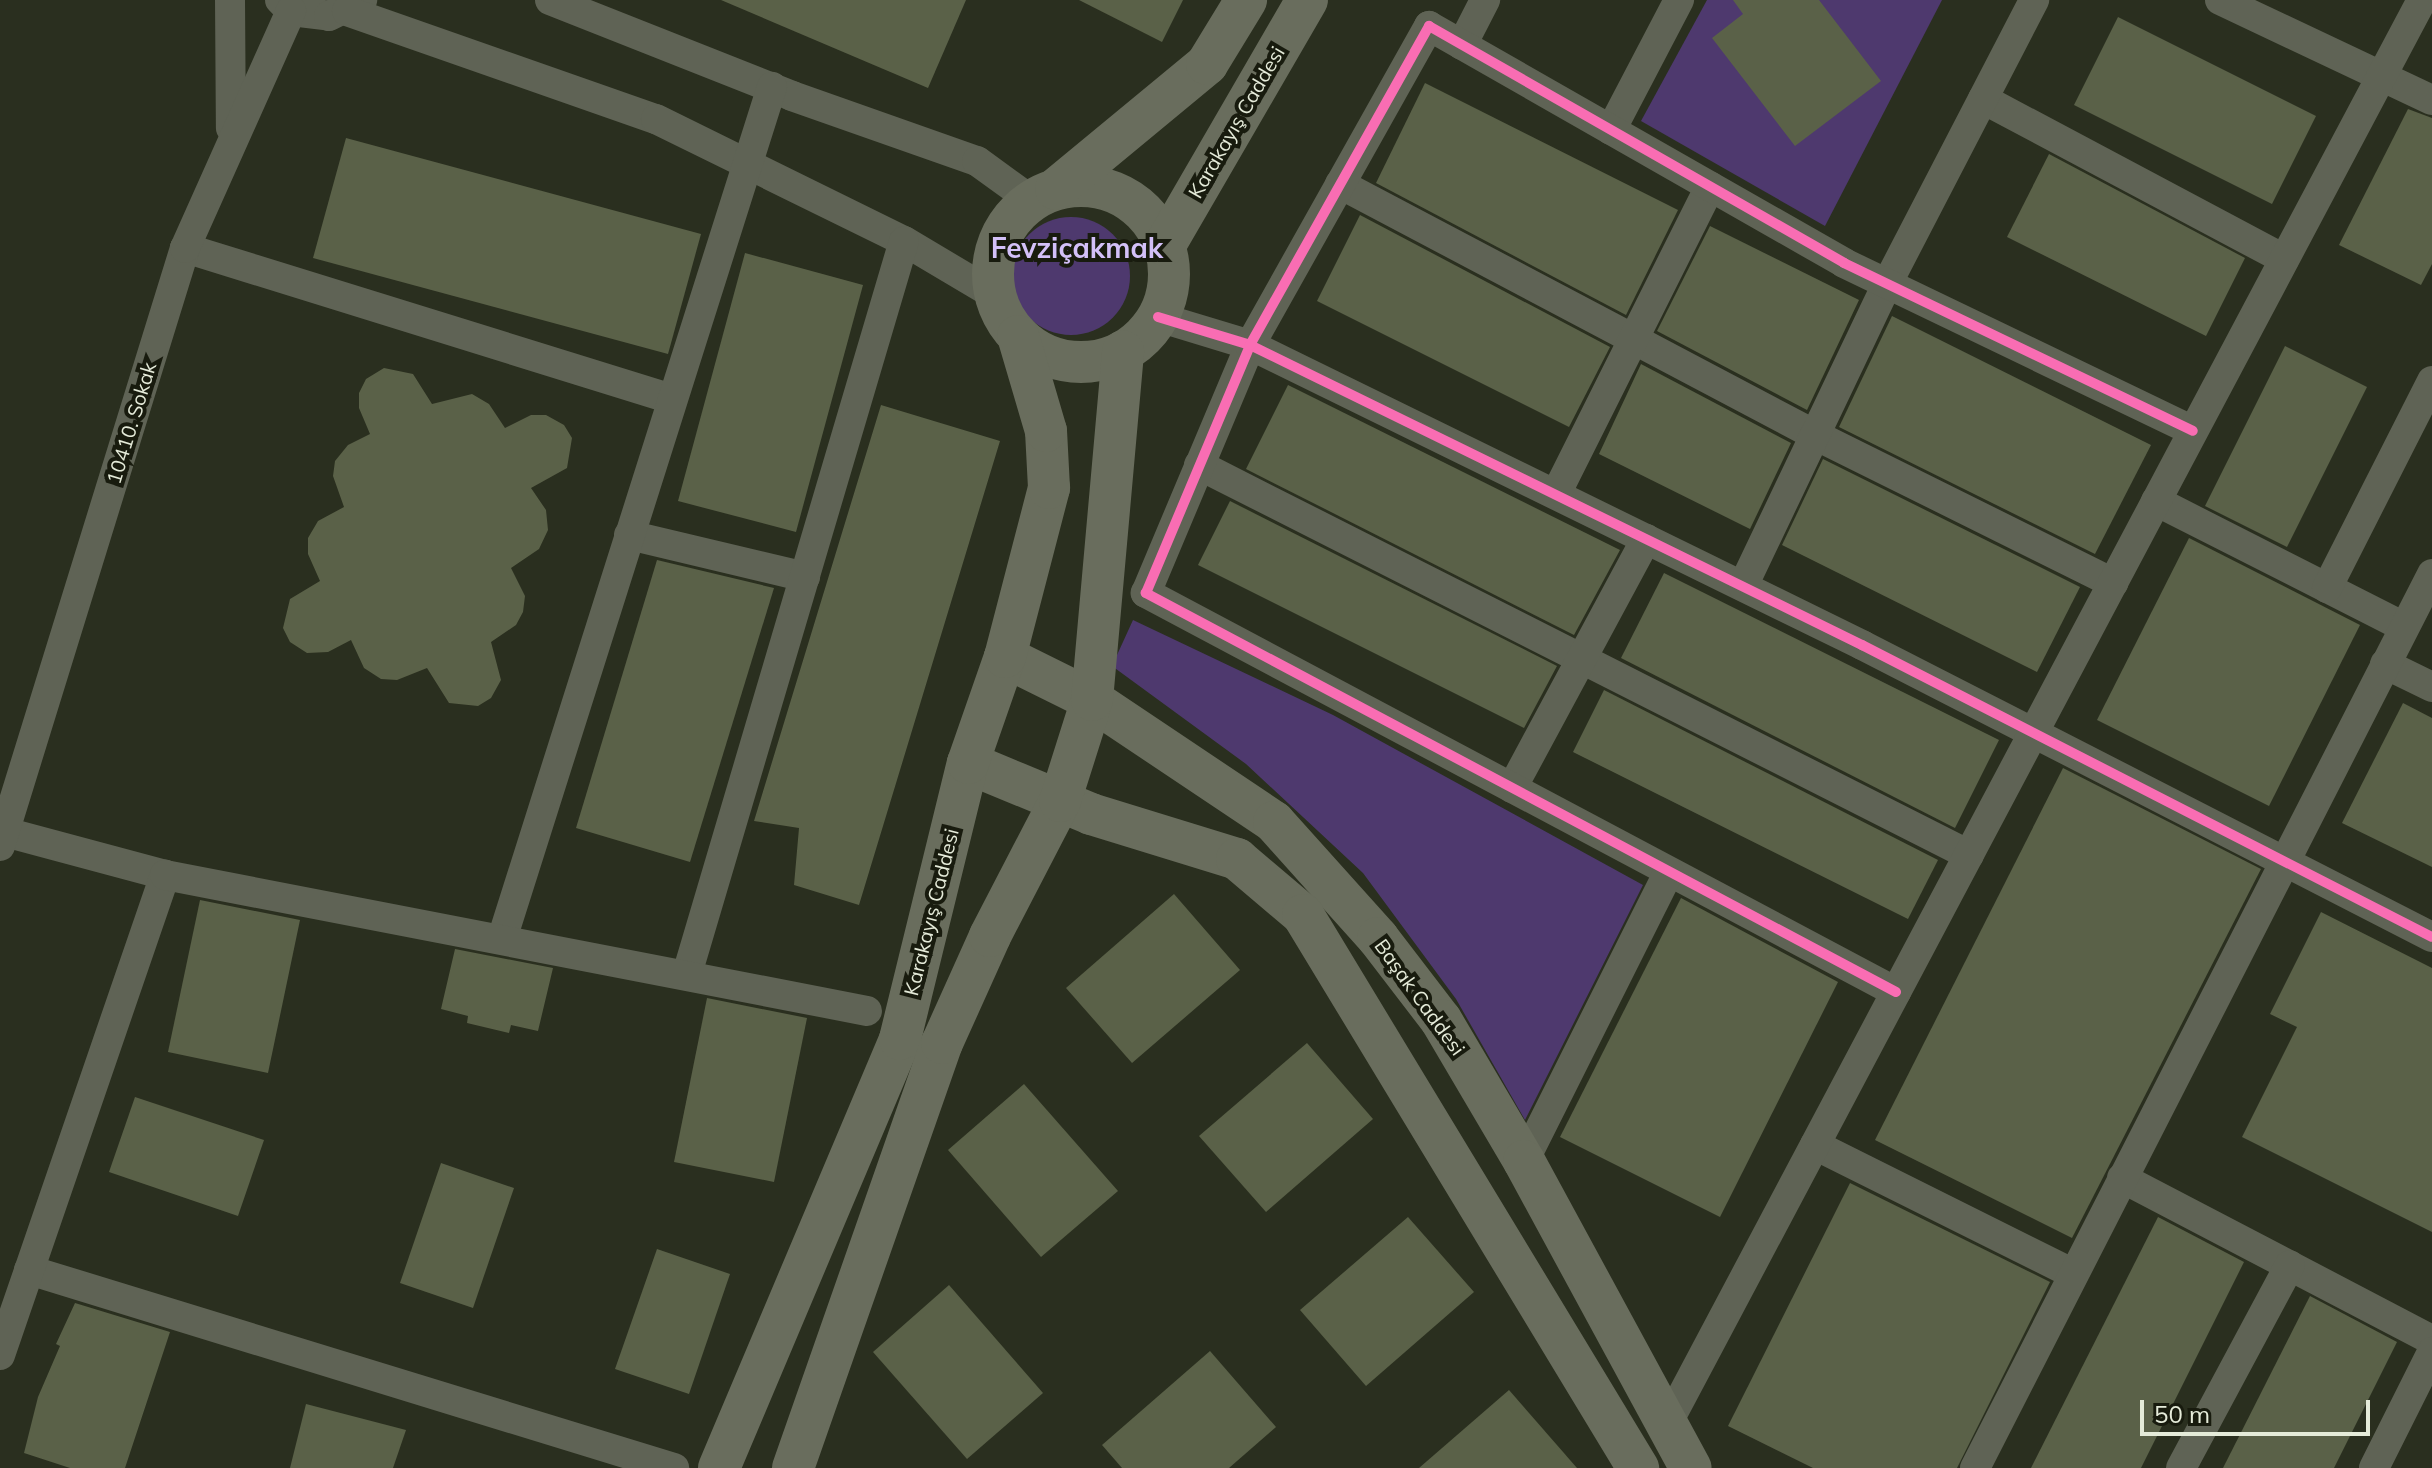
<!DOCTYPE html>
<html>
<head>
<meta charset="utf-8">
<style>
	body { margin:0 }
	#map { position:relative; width:2432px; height:1468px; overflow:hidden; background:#2a2f1f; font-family:Mulish,sans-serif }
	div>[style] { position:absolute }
	.green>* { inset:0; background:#4e396e }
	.round { border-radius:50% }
	.building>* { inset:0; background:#5a6148 }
	.street>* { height:30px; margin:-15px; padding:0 15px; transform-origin:15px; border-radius:15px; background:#5f6355 }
	.secondary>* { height:42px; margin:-21px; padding:0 21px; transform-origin:21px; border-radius:21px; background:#696d5d }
	.secondary>.ring { margin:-21px; padding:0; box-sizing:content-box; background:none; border:42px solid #696d5d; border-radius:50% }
	.cycleway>* { height:10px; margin:-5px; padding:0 5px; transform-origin:5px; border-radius:5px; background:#f96db3 }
	span { translate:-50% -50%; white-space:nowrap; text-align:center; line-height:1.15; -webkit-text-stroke:8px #181b0e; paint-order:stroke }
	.street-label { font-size:20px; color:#e5ebd9 }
	.district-label { font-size:28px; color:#d3c0f8; font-weight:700 }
	.scale { position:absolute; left:2140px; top:1400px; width:230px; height:36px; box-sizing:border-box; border:4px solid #e5ebd9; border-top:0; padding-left:10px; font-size:24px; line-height:28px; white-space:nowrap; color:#e5ebd9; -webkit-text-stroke:6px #181b0e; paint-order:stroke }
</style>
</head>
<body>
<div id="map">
	<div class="green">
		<div style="clip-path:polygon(1707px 0,1942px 0,1825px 226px,1641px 121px)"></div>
		<div class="round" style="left:1012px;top:217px;width:118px;height:118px"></div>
		<div style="clip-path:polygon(1133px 620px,1333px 715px,1643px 885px,1525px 1120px,1456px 999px,1363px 873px,1246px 764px,1112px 666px)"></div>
	</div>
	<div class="building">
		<div style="clip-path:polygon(721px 0,966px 0,928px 88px)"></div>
		<div style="clip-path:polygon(1079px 0,1183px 0,1162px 42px)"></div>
		<div style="clip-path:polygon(1733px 0,1819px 0,1881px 81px,1795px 146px,1712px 38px,1743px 14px)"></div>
		<div style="clip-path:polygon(2118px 17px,2316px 116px,2272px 204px,2074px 105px)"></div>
		<div style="clip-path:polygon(1425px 83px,1678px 210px,1626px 315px,1376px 183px)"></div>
		<div style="clip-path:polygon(2408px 109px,2432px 118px,2432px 264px,2421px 285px,2339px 245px)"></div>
		<div style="clip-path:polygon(346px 138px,701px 234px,668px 354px,313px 258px)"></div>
		<div style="clip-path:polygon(2049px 154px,2245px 258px,2206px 336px,2007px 237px)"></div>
		<div style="clip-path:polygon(1360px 215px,1610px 347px,1569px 427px,1317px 301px)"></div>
		<div style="clip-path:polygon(1710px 226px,1859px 300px,1807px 410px,1657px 331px)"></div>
		<div style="clip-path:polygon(745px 253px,863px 285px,796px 532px,678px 501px)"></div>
		<div style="clip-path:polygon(1892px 316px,2151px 445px,2095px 554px,1839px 427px)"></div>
		<div style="clip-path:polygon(2285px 346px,2367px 387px,2287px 547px,2205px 506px)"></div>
		<div style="clip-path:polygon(1641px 364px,1791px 443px,1750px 529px,1599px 454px)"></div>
		<div style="clip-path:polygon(384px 368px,413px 374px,432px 404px,472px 394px,489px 404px,505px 428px,531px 415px,546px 415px,564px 425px,572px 438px,567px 468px,531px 488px,546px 510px,548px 530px,539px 549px,511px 568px,525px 596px,523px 612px,516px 625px,491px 642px,501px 680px,491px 698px,478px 706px,449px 703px,427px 668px,397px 680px,381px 679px,364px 668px,351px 640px,328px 652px,307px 653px,290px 642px,283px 628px,290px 599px,320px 581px,308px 554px,308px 538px,318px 521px,344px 507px,333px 476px,335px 461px,348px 445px,370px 434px,359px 408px,359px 393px,366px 379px)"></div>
		<div style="clip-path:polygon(1288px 385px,1620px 550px,1574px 635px,1246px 469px)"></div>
		<div style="clip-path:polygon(881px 405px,1000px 441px,859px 905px,794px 885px,799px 828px,754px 821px)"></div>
		<div style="clip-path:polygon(1823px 459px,2080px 587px,2037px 672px,1782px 545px)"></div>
		<div style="clip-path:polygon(1230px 501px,1557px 666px,1524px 728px,1198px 565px)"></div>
		<div style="clip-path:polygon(2189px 538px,2360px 625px,2269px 806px,2097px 720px)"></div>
		<div style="clip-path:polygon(657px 560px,774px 588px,690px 862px,576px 828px)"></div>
		<div style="clip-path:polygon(1664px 573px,1999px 740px,1955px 828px,1621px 658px)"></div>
		<div style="clip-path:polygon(1604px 690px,1938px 860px,1908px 919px,1573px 752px)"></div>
		<div style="clip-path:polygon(2403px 703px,2432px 718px,2432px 867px,2342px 823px)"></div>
		<div style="clip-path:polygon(2063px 768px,2261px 869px,2072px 1238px,1875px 1140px)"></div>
		<div style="clip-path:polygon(1174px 894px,1240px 970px,1132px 1063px,1066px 988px)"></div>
		<div style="clip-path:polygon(1681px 898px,1838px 982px,1720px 1217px,1560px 1137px)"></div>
		<div style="clip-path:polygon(200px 900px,300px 920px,268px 1073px,168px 1052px)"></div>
		<div style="clip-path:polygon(2321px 912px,2432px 968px,2432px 1232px,2242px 1137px,2297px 1027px,2270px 1014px)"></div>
		<div style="clip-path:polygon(455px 949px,553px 968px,538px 1031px,511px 1025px,509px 1033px,467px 1023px,468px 1016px,441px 1009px)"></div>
		<div style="clip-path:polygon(707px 998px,807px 1018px,774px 1182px,674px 1162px)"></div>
		<div style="clip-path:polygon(1307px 1043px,1373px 1119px,1266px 1212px,1199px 1136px)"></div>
		<div style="clip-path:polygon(1024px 1084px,1118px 1191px,1041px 1257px,948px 1150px)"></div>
		<div style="clip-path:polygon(135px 1097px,264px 1140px,238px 1216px,109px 1172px)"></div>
		<div style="clip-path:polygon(441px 1163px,514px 1188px,473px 1308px,400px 1283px)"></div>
		<div style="clip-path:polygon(1850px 1183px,2050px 1282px,1957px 1468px,1813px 1468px,1728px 1426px)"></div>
		<div style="clip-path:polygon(1408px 1217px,1474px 1292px,1366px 1386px,1300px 1310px)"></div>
		<div style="clip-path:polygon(2158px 1217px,2244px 1262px,2141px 1468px,2031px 1468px)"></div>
		<div style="clip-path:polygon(657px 1249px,730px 1274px,689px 1394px,615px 1369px)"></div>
		<div style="clip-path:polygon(949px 1285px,1043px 1393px,967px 1459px,873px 1352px)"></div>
		<div style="clip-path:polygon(2310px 1296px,2397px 1342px,2334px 1468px,2223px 1468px)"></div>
		<div style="clip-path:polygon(75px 1303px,170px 1332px,125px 1468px,70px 1468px,24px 1453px,38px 1397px,60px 1346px,56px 1344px)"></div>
		<div style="clip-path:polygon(1210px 1351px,1276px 1427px,1229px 1468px,1122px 1468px,1102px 1445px)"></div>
		<div style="clip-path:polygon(1509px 1390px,1577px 1468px,1419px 1468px)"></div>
		<div style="clip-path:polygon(306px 1404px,406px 1430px,393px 1468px,290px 1468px)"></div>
	</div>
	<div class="street">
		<div style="left:230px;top:0;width:128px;rotate:89.6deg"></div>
		<div style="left:280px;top:0;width:16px;rotate:45deg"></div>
		<div style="left:291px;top:11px;width:38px;rotate:7deg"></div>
		<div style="left:329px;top:16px;width:37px;rotate:-26deg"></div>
		<div style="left:550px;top:0;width:260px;rotate:21.6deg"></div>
		<div style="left:792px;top:96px;width:196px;rotate:19.4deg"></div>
		<div style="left:977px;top:161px;width:68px;rotate:36deg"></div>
		<div style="left:2220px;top:0;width:234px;rotate:25.3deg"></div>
		<div style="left:347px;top:11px;width:327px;rotate:19.3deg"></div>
		<div style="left:656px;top:119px;width:276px;rotate:26.2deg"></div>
		<div style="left:904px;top:241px;width:106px;rotate:30.7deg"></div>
		<div style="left:1462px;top:45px;width:51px;rotate:-62.9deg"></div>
		<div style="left:1983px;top:99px;width:341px;rotate:28deg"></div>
		<div style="left:1611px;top:130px;width:147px;rotate:-62.4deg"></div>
		<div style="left:1340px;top:184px;width:537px;rotate:27.85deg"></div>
		<div style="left:1815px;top:435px;width:333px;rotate:26.4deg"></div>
		<div style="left:185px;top:248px;width:510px;rotate:17.23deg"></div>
		<div style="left:1158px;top:317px;width:96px;rotate:16.9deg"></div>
		<div style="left:1250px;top:345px;width:682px;rotate:26.11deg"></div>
		<div style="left:1862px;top:645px;width:640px;rotate:27.13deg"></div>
		<div style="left:1199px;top:465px;width:863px;rotate:26.86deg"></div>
		<div style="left:1556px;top:494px;width:344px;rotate:-63.4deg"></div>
		<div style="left:2156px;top:501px;width:278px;rotate:26.9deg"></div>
		<div style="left:629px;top:535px;width:181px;rotate:13.4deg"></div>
		<div style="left:1743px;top:586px;width:335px;rotate:-64.5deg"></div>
		<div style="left:1887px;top:284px;width:320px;rotate:-62.6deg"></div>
		<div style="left:2327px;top:588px;width:232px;rotate:-63.1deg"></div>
		<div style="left:2385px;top:664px;width:52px;rotate:26.1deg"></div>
		<div style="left:1512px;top:788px;width:283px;rotate:-61.7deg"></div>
		<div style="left:5px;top:832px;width:166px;rotate:15deg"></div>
		<div style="left:0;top:846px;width:626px;rotate:-72.81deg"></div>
		<div style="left:185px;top:248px;width:260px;rotate:-65.9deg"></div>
		<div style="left:502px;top:939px;width:894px;rotate:-72.42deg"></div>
		<div style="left:687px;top:974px;width:764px;rotate:-73.51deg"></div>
		<div style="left:1896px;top:992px;width:850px;rotate:-151.99deg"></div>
		<div style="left:1146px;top:593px;width:269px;rotate:-67.2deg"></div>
		<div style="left:1250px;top:345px;width:366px;rotate:-60.7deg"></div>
		<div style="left:1429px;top:26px;width:478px;rotate:29.7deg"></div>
		<div style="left:1844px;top:263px;width:387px;rotate:25.7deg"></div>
		<div style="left:1815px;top:1145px;width:289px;rotate:26.5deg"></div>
		<div style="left:1524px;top:1161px;width:323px;rotate:-63.4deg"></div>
		<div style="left:2122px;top:1178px;width:350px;rotate:27.6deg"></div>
		<div style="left:29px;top:1270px;width:675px;rotate:17.07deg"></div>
		<div style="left:0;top:1355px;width:508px;rotate:-71.03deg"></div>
		<div style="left:165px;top:875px;width:715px;rotate:10.96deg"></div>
		<div style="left:1667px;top:1424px;width:1612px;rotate:-62.07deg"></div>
		<div style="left:1975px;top:1468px;width:1004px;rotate:-62.92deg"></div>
		<div style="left:2181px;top:1468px;width:230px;rotate:-61.8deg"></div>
		<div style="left:2374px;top:1468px;width:130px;rotate:-63.4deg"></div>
	</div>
	<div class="secondary">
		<div class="ring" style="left:993px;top:186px;width:134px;height:134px"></div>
		<div style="left:1056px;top:189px;width:196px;rotate:-39.6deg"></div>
		<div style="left:1207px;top:64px;width:75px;rotate:-58.6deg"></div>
		<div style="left:1165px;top:245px;width:283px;rotate:-59.9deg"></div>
		<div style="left:1005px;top:657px;width:97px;rotate:26.3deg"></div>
		<div style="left:1092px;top:700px;width:219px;rotate:33.8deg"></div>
		<div style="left:1274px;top:822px;width:156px;rotate:48.1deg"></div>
		<div style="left:1378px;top:938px;width:103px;rotate:52.5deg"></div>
		<div style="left:1441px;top:1020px;width:164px;rotate:59.5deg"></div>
		<div style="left:1524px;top:1161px;width:349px;rotate:61.5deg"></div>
		<div style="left:968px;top:763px;width:133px;rotate:22.5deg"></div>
		<div style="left:1091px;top:814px;width:153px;rotate:17.1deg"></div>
		<div style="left:1237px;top:859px;width:87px;rotate:40.3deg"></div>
		<div style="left:1303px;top:915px;width:647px;rotate:58.79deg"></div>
		<div style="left:719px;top:1468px;width:466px;rotate:-67.1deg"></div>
		<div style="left:900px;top:1039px;width:284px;rotate:-76.2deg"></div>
		<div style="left:968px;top:763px;width:112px;rotate:-70.8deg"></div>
		<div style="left:1005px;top:657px;width:175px;rotate:-75.4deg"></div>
		<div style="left:1049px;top:488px;width:57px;rotate:-93deg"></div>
		<div style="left:1046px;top:431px;width:99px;rotate:-106.4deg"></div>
		<div style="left:793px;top:1468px;width:450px;rotate:-70.7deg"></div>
		<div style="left:942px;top:1043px;width:117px;rotate:-65.8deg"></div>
		<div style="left:990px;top:936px;width:152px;rotate:-62.6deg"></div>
		<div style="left:1060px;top:801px;width:106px;rotate:-72.4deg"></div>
		<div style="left:1092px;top:700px;width:350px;rotate:-84.9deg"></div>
	</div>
	<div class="cycleway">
		<div style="left:1158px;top:317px;width:96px;rotate:16.9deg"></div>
		<div style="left:1250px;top:345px;width:682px;rotate:26.11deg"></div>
		<div style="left:1862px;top:645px;width:640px;rotate:27.13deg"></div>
		<div style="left:1896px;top:992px;width:850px;rotate:-151.99deg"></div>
		<div style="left:1146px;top:593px;width:269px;rotate:-67.2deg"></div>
		<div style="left:1250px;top:345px;width:366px;rotate:-60.7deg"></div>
		<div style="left:1429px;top:26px;width:478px;rotate:29.7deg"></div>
		<div style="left:1844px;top:263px;width:387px;rotate:25.7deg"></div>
	</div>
	<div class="street-label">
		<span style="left:1236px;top:122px;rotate:-60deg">Karakayış Caddesi</span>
		<span style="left:131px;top:423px;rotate:-73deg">10410. Sokak</span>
		<span style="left:931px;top:912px;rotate:-76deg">Karakayış Caddesi</span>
		<span style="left:1420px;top:997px;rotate:54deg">Başak Caddesi</span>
	</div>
	<div class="district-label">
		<span style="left:1077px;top:248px">Fevziçakmak</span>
	</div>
	<div class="scale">50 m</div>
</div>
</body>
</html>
